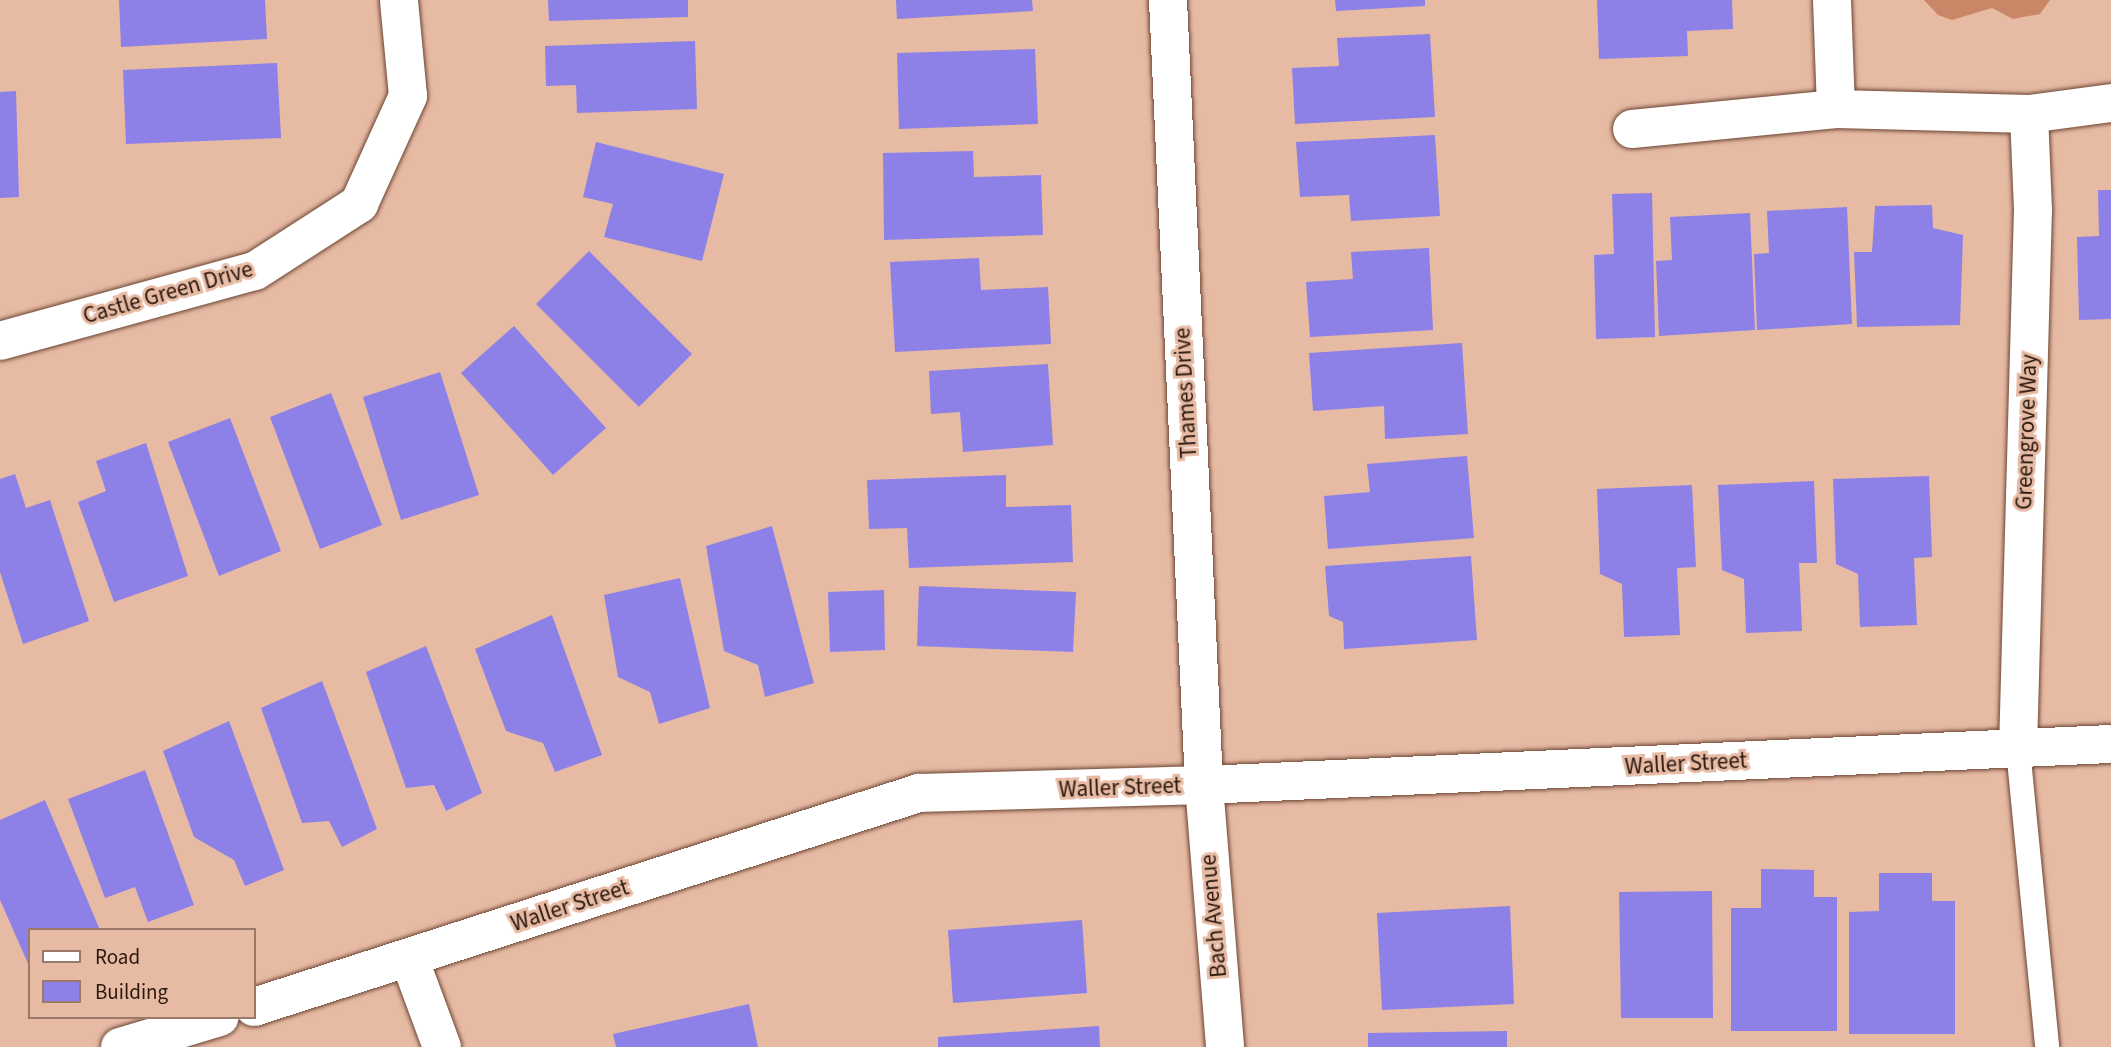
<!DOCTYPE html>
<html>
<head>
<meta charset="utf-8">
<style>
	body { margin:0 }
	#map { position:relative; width:2111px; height:1047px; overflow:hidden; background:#e7baa4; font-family:"Source Sans 3",sans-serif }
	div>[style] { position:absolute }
	.green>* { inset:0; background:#ca8767 }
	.building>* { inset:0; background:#8d81e7 }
	.roads { filter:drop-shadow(0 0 2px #6b4532) drop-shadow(0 0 2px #6b4532) }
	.lane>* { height:24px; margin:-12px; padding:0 12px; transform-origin:12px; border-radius:12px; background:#fff }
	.street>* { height:38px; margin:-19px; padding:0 19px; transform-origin:19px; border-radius:19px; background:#fff }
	span { translate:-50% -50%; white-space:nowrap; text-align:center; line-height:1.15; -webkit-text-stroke:6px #e7baa4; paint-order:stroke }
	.street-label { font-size:23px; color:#291810 }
	.legend { position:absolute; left:28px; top:928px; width:228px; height:91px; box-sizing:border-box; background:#e7baa4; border:2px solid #9b7969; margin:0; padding:9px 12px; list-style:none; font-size:21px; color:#291810 }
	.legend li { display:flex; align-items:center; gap:14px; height:35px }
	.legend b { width:35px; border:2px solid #9b7969 }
</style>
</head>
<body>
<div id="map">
	<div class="green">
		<div style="clip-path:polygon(1924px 0,2050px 0,2040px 14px,2013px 19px,1992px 8px,1952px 20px,1938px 15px)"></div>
	</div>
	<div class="building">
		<div style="clip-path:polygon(119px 0,265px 0,267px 39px,121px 47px)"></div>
		<div style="clip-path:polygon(548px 0,688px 0,688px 17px,549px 21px)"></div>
		<div style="clip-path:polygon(896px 0,1032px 0,1033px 11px,897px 19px)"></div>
		<div style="clip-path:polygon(1335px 0,1425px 0,1425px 6px,1336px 11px)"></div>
		<div style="clip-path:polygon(1597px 0,1732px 0,1733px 29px,1687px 31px,1688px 56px,1599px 59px)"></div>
		<div style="clip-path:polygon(1430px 34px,1435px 117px,1295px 124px,1292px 68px,1339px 66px,1337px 38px)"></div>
		<div style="clip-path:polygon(695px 41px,697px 109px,577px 113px,576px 85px,546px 86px,545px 46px)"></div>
		<div style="clip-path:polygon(1035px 49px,1038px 124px,899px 129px,897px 53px)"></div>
		<div style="clip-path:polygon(277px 63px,281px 138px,126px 144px,123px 70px)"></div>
		<div style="clip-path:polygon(16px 91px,19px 197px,0 198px,0 92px)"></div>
		<div style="clip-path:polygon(1435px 135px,1440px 216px,1351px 221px,1349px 195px,1300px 197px,1296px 142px)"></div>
		<div style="clip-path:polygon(596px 142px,724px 174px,702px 261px,604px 237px,613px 204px,583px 197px)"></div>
		<div style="clip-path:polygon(973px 151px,974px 177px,1041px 175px,1043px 235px,884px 240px,883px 153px)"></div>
		<div style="clip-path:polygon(2098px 190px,2111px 190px,2111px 319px,2079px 320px,2077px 237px,2099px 236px)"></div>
		<div style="clip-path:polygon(1652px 193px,1655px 337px,1596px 339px,1594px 255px,1614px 254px,1612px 194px)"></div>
		<div style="clip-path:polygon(1932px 205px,1933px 228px,1963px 235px,1960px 325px,1857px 327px,1854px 252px,1872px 252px,1875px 206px)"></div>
		<div style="clip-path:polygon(1847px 207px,1852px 324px,1757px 330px,1754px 254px,1769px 253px,1767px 211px)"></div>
		<div style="clip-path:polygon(1750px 213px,1755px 330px,1659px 336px,1656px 261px,1672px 260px,1670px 217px)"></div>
		<div style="clip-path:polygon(1429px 248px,1433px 330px,1310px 337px,1306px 282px,1353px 279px,1351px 252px)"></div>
		<div style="clip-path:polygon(589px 251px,692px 354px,639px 407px,536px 304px)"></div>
		<div style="clip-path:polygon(979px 258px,981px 290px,1048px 287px,1051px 344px,895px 352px,890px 262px)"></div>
		<div style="clip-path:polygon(514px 326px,606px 428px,553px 475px,461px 373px)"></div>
		<div style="clip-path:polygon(1462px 343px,1468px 434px,1385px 439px,1384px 406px,1313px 411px,1309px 353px)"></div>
		<div style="clip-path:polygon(1048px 364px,1053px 445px,963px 452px,960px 412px,931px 414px,929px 371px)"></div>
		<div style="clip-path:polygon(440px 372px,479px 495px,401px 520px,363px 397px)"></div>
		<div style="clip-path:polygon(331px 393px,382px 525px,320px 549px,270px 417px)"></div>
		<div style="clip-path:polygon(230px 418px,281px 551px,219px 576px,168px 442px)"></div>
		<div style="clip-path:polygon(146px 443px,188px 576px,114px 602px,78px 502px,106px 491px,96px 461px)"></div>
		<div style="clip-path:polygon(1467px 456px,1474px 538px,1328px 549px,1324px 496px,1370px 492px,1367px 464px)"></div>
		<div style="clip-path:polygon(15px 474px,26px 508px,50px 500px,89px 621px,23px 644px,0 572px,0 479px)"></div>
		<div style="clip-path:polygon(1006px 475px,1006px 507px,1071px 505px,1073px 562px,909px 568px,907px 528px,869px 529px,867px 480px)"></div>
		<div style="clip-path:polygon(1929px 476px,1932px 557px,1914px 558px,1917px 625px,1860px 627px,1858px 574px,1836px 564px,1833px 479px)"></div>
		<div style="clip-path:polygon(1814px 481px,1817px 563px,1799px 563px,1802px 631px,1746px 633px,1744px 579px,1722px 570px,1718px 485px)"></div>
		<div style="clip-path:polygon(1692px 485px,1696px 567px,1677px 568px,1680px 635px,1624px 637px,1622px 584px,1600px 574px,1597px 489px)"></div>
		<div style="clip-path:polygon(772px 526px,814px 683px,765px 697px,758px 665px,724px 651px,706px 546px)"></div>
		<div style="clip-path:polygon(1471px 556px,1477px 640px,1344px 649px,1343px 622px,1329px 616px,1325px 566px)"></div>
		<div style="clip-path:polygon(680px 578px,710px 708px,659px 724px,650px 692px,618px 677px,604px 595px)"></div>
		<div style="clip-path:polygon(919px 586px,1076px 592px,1073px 652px,917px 646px)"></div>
		<div style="clip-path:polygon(884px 590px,885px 650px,830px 652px,828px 592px)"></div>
		<div style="clip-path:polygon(552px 615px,602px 755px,555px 772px,543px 743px,506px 731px,475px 649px)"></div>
		<div style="clip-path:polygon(426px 646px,482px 793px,446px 811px,434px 785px,406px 788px,366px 672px)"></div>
		<div style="clip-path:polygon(322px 681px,377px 829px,342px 847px,329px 821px,302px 823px,261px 708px)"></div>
		<div style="clip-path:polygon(229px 721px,284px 870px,245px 886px,234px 860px,194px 837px,163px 751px)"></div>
		<div style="clip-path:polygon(145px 770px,194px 905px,148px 922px,135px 887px,105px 898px,68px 799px)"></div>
		<div style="clip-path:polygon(45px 800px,100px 930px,30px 930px,30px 968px,0 900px,0 820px)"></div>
		<div style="clip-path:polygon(1761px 869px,1814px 870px,1814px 897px,1837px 897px,1837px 1031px,1731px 1031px,1731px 908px,1761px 908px)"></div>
		<div style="clip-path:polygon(1879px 873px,1932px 873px,1932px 901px,1955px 901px,1955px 1034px,1849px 1034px,1849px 912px,1879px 911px)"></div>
		<div style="clip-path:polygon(1712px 891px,1713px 1018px,1621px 1018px,1619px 892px)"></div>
		<div style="clip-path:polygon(1510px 906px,1514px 1004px,1382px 1010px,1377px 913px)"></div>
		<div style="clip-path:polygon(1082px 920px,1087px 993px,953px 1003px,948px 930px)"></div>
		<div style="clip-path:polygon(749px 1004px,758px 1047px,616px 1047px,613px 1034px)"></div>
		<div style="clip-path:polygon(1099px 1026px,1100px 1047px,938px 1047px,938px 1037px)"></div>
		<div style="clip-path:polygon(1507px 1031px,1507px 1047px,1368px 1047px,1368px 1033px)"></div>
	</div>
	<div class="roads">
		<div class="lane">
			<div style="left:2018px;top:749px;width:299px;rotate:84.4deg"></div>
		</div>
		<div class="street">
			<div style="left:1168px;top:0;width:786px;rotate:87.37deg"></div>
			<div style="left:1204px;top:785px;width:263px;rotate:85.4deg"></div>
			<div style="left:1832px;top:0;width:109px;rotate:87.9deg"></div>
			<div style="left:1632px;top:129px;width:205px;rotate:-5.6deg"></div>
			<div style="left:1836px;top:109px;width:193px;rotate:1.5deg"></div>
			<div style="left:2029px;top:114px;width:83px;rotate:-7.6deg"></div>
			<div style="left:0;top:341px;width:264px;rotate:-15.4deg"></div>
			<div style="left:255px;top:271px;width:124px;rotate:-32.8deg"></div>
			<div style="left:359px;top:204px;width:119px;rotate:-65.6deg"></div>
			<div style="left:408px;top:96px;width:96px;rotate:-95.4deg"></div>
			<div style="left:2018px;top:749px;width:539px;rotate:-88.41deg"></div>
			<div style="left:2033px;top:210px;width:96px;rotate:-92.4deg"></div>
			<div style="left:409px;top:958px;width:95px;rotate:69.7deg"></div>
			<div style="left:254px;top:1007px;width:699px;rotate:-17.84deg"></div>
			<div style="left:919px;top:793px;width:285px;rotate:-1.6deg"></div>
			<div style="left:1204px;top:785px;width:908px;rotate:-2.59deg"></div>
			<div style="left:120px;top:1047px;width:104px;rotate:-16.7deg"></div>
		</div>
	</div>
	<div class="street-label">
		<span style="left:168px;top:293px;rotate:-16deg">Castle Green Drive</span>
		<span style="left:1186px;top:393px;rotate:-93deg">Thames Drive</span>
		<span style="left:2027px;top:432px;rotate:-88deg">Greengrove Way</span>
		<span style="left:1686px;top:764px;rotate:-3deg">Waller Street</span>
		<span style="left:1120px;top:788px;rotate:-2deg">Waller Street</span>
		<span style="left:570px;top:906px;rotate:-18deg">Waller Street</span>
		<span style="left:1214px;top:916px;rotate:-95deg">Bach Avenue</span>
	</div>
	<ul class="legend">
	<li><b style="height:9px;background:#fff"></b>Road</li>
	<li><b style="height:19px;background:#8d81e7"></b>Building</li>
	</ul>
</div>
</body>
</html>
